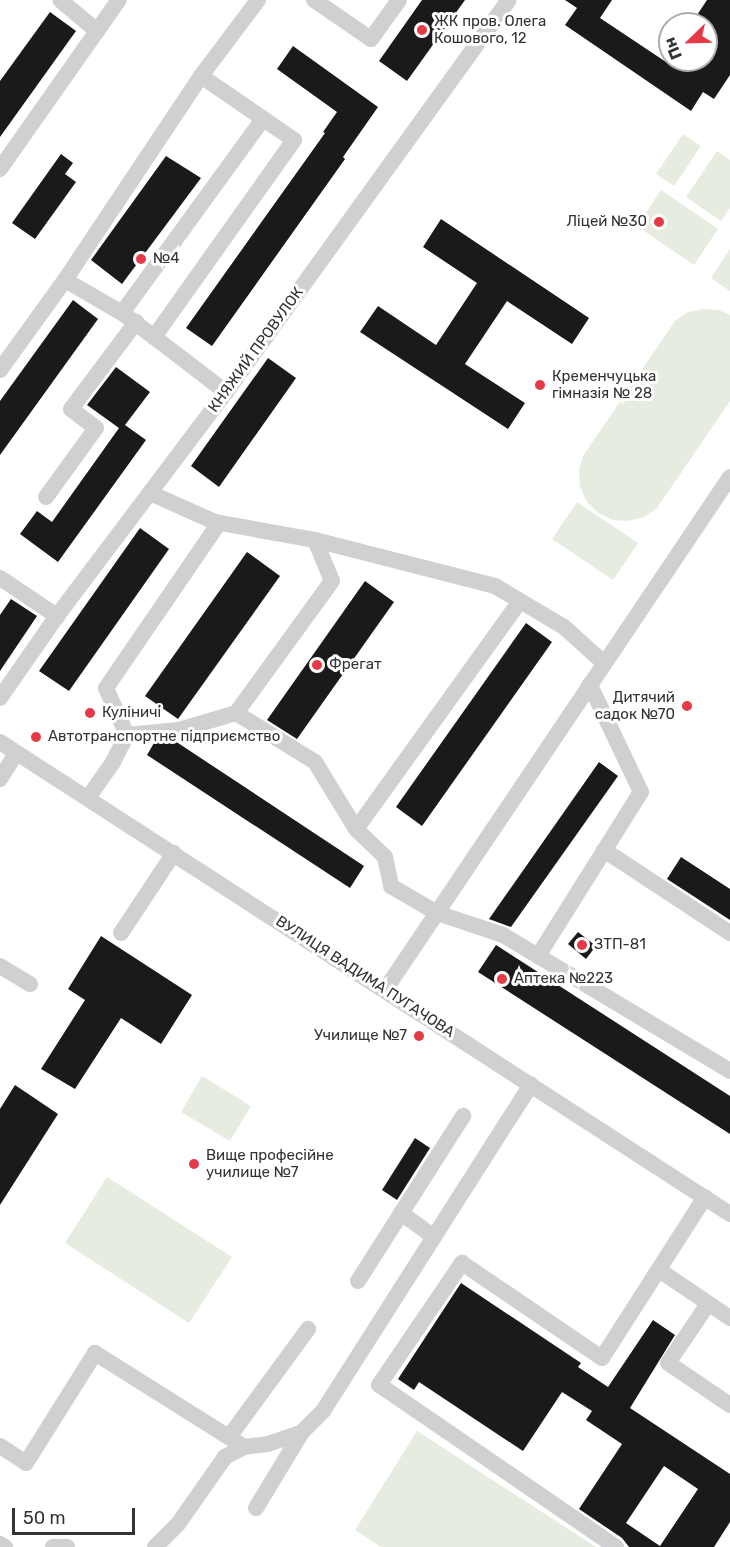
<!DOCTYPE html>
<html>
<head>
<meta charset="utf-8">
<style>
	body { margin:0 }
	#map { position:relative; width:730px; height:1547px; overflow:hidden; background:#fff; font-family:Rubik,sans-serif }
	div>[style] { position:absolute }
	.green>* { inset:0; background:#e6ecdf }
	.building>* { inset:0; background:#1a1a1a }
	.minor>* { height:16px; margin:-8px; padding:0 8px; transform-origin:8px; border-radius:8px; background:#d0d0d0 }
	.dots>* { width:16px; height:16px; translate:-50% -50%; box-sizing:border-box; border:3px solid #fff; border-radius:50% }
	span { translate:-50% -50%; white-space:nowrap; text-align:center; line-height:1.15; -webkit-text-stroke:6px #fff; paint-order:stroke }
	.poi-label { font-size:15px; color:#333 }
	.left { translate:0 -50%; text-align:left }
	.right { translate:-100% -50%; text-align:right }
	.street-label { font-size:15px; color:#333 }
	.north { position:absolute; left:658px; top:12px; width:60px; height:60px; box-sizing:border-box; background:#fff; border:2px solid #adadad; border-radius:50%; rotate:247deg; font-size:16px; font-weight:700; line-height:24px; text-align:center; color:#333 }
	.north::after { content:''; display:block; margin:auto; width:21px; height:27px; background:#e63946; clip-path:polygon(50% 0,100% 100%,50% 72%,0 100%) }
	.scale { position:absolute; left:12px; top:1508px; width:123px; height:27px; box-sizing:border-box; border:3px solid #333; border-top:0; padding-left:8px; font-size:18px; line-height:21px; white-space:nowrap; color:#333; -webkit-text-stroke:4px #fff; paint-order:stroke }
</style>
</head>
<body>
<div id="map">
	<div class="green">
		<div style="clip-path:polygon(683px 134px,701px 146px,674px 186px,656px 174px)"></div>
		<div style="clip-path:polygon(717px 151px,730px 160px,730px 208px,721px 221px,686px 197px)"></div>
		<div style="clip-path:polygon(661px 190px,718px 229px,694px 265px,637px 226px)"></div>
		<div style="clip-path:polygon(730px 249px,730px 291px,711px 278px)"></div>
		<div style="clip-path:polygon(703px 309px,719px 310px,730px 315px,730px 401px,657px 508px,644px 517px,628px 521px,613px 520px,598px 513px,587px 502px,580px 487px,579px 471px,583px 456px,675px 321px,688px 312px)"></div>
		<div style="clip-path:polygon(577px 502px,638px 543px,613px 580px,552px 539px)"></div>
		<div style="clip-path:polygon(202px 1076px,251px 1106px,230px 1141px,181px 1112px)"></div>
		<div style="clip-path:polygon(107px 1177px,232px 1257px,189px 1323px,65px 1243px)"></div>
		<div style="clip-path:polygon(417px 1431px,596px 1547px,381px 1547px,355px 1530px)"></div>
	</div>
	<div class="building">
		<div style="clip-path:polygon(422px 0,465px 0,407px 81px,379px 61px)"></div>
		<div style="clip-path:polygon(565px 0,612px 0,600px 18px,666px 62px,706px 60px,706px 24px,691px 24px,707px 0,730px 0,730px 75px,714px 99px,703px 92px,691px 111px,565px 25px,577px 8px)"></div>
		<div style="clip-path:polygon(50px 12px,76px 31px,0 137px,0 81px)"></div>
		<div style="clip-path:polygon(293px 46px,378px 107px,343px 157px,345px 159px,212px 346px,186px 328px,325px 133px,323px 132px,337px 112px,277px 69px)"></div>
		<div style="clip-path:polygon(61px 154px,73px 163px,65px 174px,76px 182px,35px 239px,12px 223px)"></div>
		<div style="clip-path:polygon(166px 156px,201px 178px,122px 284px,91px 260px)"></div>
		<div style="clip-path:polygon(441px 219px,589px 318px,572px 344px,507px 301px,465px 364px,525px 403px,508px 429px,360px 332px,378px 306px,436px 345px,477px 283px,423px 247px)"></div>
		<div style="clip-path:polygon(73px 300px,98px 319px,0 455px,0 401px)"></div>
		<div style="clip-path:polygon(268px 358px,296px 378px,219px 487px,191px 466px)"></div>
		<div style="clip-path:polygon(116px 367px,150px 392px,125px 425px,146px 440px,58px 562px,20px 534px,37px 511px,52px 522px,119px 428px,87px 405px)"></div>
		<div style="clip-path:polygon(140px 528px,169px 549px,69px 691px,39px 671px)"></div>
		<div style="clip-path:polygon(247px 552px,280px 576px,178px 719px,145px 696px)"></div>
		<div style="clip-path:polygon(365px 581px,394px 602px,297px 739px,267px 720px)"></div>
		<div style="clip-path:polygon(11px 599px,37px 616px,0 671px,0 615px)"></div>
		<div style="clip-path:polygon(526px 623px,552px 642px,422px 826px,396px 807px)"></div>
		<div style="clip-path:polygon(175px 741px,364px 866px,350px 888px,147px 755px,154px 743px)"></div>
		<div style="clip-path:polygon(599px 762px,618px 776px,511px 927px,489px 919px)"></div>
		<div style="clip-path:polygon(681px 857px,730px 889px,730px 920px,667px 879px)"></div>
		<div style="clip-path:polygon(578px 932px,596px 946px,586px 959px,568px 944px)"></div>
		<div style="clip-path:polygon(101px 936px,192px 995px,161px 1044px,121px 1018px,75px 1089px,41px 1069px,85px 1000px,68px 989px)"></div>
		<div style="clip-path:polygon(496px 945px,730px 1096px,730px 1134px,478px 972px)"></div>
		<div style="clip-path:polygon(15px 1085px,58px 1114px,0 1205px,0 1109px)"></div>
		<div style="clip-path:polygon(415px 1138px,430px 1148px,397px 1200px,382px 1190px)"></div>
		<div style="clip-path:polygon(evenodd,461px 1283px,581px 1363px,578px 1367px,608px 1387px,653px 1320px,675px 1335px,630px 1408px,730px 1474px,730px 1522px,714px 1547px,629px 1547px,622px 1538px,579px 1509px,622px 1444px,586px 1420px,592px 1411px,562px 1392px,523px 1451px,419px 1382px,414px 1390px,398px 1379px,461px 1283px,664px 1466px,698px 1489px,660px 1546px,626px 1523px,664px 1466px)"></div>
	</div>
	<div class="minor">
		<div style="left:314px;top:0;width:69px;rotate:34.4deg"></div>
		<div style="left:371px;top:39px;width:48px;rotate:-54.3deg"></div>
		<div style="left:97px;top:31px;width:38px;rotate:-55deg"></div>
		<div style="left:201px;top:76px;width:95px;rotate:-53.1deg"></div>
		<div style="left:0;top:169px;width:169px;rotate:-54.9deg"></div>
		<div style="left:97px;top:31px;width:48px;rotate:-140deg"></div>
		<div style="left:122px;top:313px;width:240px;rotate:-54deg"></div>
		<div style="left:154px;top:337px;width:40px;rotate:-143deg"></div>
		<div style="left:122px;top:313px;width:66px;rotate:-149.9deg"></div>
		<div style="left:65px;top:280px;width:245px;rotate:-56.3deg"></div>
		<div style="left:201px;top:76px;width:113px;rotate:34.5deg"></div>
		<div style="left:294px;top:140px;width:242px;rotate:125.4deg"></div>
		<div style="left:154px;top:337px;width:91px;rotate:37.4deg"></div>
		<div style="left:0;top:370px;width:111px;rotate:-54.2deg"></div>
		<div style="left:150px;top:493px;width:71px;rotate:24deg"></div>
		<div style="left:215px;top:522px;width:102px;rotate:10.2deg"></div>
		<div style="left:315px;top:540px;width:44px;rotate:67.5deg"></div>
		<div style="left:332px;top:581px;width:163px;rotate:126deg"></div>
		<div style="left:46px;top:497px;width:85px;rotate:-54.1deg"></div>
		<div style="left:96px;top:428px;width:31px;rotate:-143deg"></div>
		<div style="left:71px;top:409px;width:109px;rotate:-53.2deg"></div>
		<div style="left:315px;top:540px;width:186px;rotate:14.3deg"></div>
		<div style="left:495px;top:586px;width:80px;rotate:30.7deg"></div>
		<div style="left:564px;top:627px;width:54px;rotate:42deg"></div>
		<div style="left:0;top:578px;width:69px;rotate:33.7deg"></div>
		<div style="left:520px;top:601px;width:281px;rotate:125.7deg"></div>
		<div style="left:356px;top:829px;width:40px;rotate:44deg"></div>
		<div style="left:385px;top:857px;width:30px;rotate:78deg"></div>
		<div style="left:391px;top:886px;width:53px;rotate:30.4deg"></div>
		<div style="left:437px;top:913px;width:70px;rotate:18.4deg"></div>
		<div style="left:503px;top:935px;width:265px;rotate:30.9deg"></div>
		<div style="left:0;top:698px;width:100px;rotate:-55.2deg"></div>
		<div style="left:57px;top:616px;width:281px;rotate:-53deg"></div>
		<div style="left:226px;top:392px;width:483px;rotate:-54.2deg"></div>
		<div style="left:127px;top:735px;width:52px;rotate:-5.5deg"></div>
		<div style="left:179px;top:730px;width:59px;rotate:-16.6deg"></div>
		<div style="left:236px;top:713px;width:93px;rotate:31.8deg"></div>
		<div style="left:315px;top:762px;width:79px;rotate:58.5deg"></div>
		<div style="left:0;top:742px;width:869px;rotate:32.89deg"></div>
		<div style="left:0;top:779px;width:31px;rotate:-58deg"></div>
		<div style="left:88px;top:798px;width:44px;rotate:-55.2deg"></div>
		<div style="left:113px;top:762px;width:30px;rotate:-63deg"></div>
		<div style="left:127px;top:735px;width:51px;rotate:-114.1deg"></div>
		<div style="left:106px;top:688px;width:200px;rotate:-55.6deg"></div>
		<div style="left:604px;top:850px;width:151px;rotate:33.4deg"></div>
		<div style="left:121px;top:933px;width:96px;rotate:-56.5deg"></div>
		<div style="left:538px;top:956px;width:194px;rotate:-57.9deg"></div>
		<div style="left:641px;top:792px;width:119px;rotate:-115.5deg"></div>
		<div style="left:0;top:966px;width:35px;rotate:31deg"></div>
		<div style="left:385px;top:990px;width:618px;rotate:-56.08deg"></div>
		<div style="left:401px;top:1213px;width:41px;rotate:36deg"></div>
		<div style="left:659px;top:1270px;width:86px;rotate:34.1deg"></div>
		<div style="left:358px;top:1281px;width:196px;rotate:-57.5deg"></div>
		<div style="left:708px;top:1304px;width:71px;rotate:124.1deg"></div>
		<div style="left:668px;top:1363px;width:75px;rotate:34.1deg"></div>
		<div style="left:229px;top:1437px;width:134px;rotate:-53.8deg"></div>
		<div style="left:0;top:1446px;width:31px;rotate:33deg"></div>
		<div style="left:26px;top:1463px;width:130px;rotate:-57.9deg"></div>
		<div style="left:95px;top:1353px;width:176px;rotate:32.2deg"></div>
		<div style="left:256px;top:1508px;width:89px;rotate:-58.8deg"></div>
		<div style="left:0;top:1544px;width:6px;rotate:31deg"></div>
		<div style="left:53px;top:1547px;width:14px"></div>
		<div style="left:155px;top:1547px;width:33px;rotate:-45deg"></div>
		<div style="left:178px;top:1524px;width:82px;rotate:-55deg"></div>
		<div style="left:225px;top:1457px;width:21px;rotate:-28deg"></div>
		<div style="left:244px;top:1447px;width:24px;rotate:-7deg"></div>
		<div style="left:268px;top:1444px;width:36px;rotate:-19deg"></div>
		<div style="left:302px;top:1432px;width:30px;rotate:-45deg"></div>
		<div style="left:323px;top:1411px;width:387px;rotate:-57.5deg"></div>
		<div style="left:616px;top:1547px;width:287px;rotate:-145.6deg"></div>
		<div style="left:379px;top:1385px;width:148px;rotate:-55.8deg"></div>
		<div style="left:462px;top:1263px;width:169px;rotate:34.2deg"></div>
		<div style="left:602px;top:1358px;width:191px;rotate:-57.4deg"></div>
	</div>
	<div class="dots">
		<div style="left:422px;top:30px;background:#e63946"></div>
		<div style="left:659px;top:222px;background:#e63946"></div>
		<div style="left:141px;top:259px;background:#e63946"></div>
		<div style="left:540px;top:385px;background:#e63946"></div>
		<div style="left:317px;top:665px;background:#e63946"></div>
		<div style="left:687px;top:706px;background:#e63946"></div>
		<div style="left:90px;top:713px;background:#e63946"></div>
		<div style="left:36px;top:737px;background:#e63946"></div>
		<div style="left:582px;top:945px;background:#e63946"></div>
		<div style="left:502px;top:979px;background:#e63946"></div>
		<div style="left:419px;top:1036px;background:#e63946"></div>
		<div style="left:194px;top:1164px;background:#e63946"></div>
	</div>
	<div class="poi-label">
		<span class="left" style="left:434px;top:30px">ЖК пров. Олега<br>Кошового, 12</span>
		<span class="right" style="left:647px;top:222px">Ліцей №30</span>
		<span class="left" style="left:153px;top:259px">№4</span>
		<span class="left" style="left:552px;top:385px">Кременчуцька<br>гімназія № 28</span>
		<span class="left" style="left:329px;top:665px">Фрегат</span>
		<span class="right" style="left:675px;top:706px">Дитячий<br>садок №70</span>
		<span class="left" style="left:102px;top:713px">Куліничі</span>
		<span class="left" style="left:48px;top:737px">Автотранспортне підприємство</span>
		<span class="left" style="left:594px;top:945px">ЗТП-81</span>
		<span class="left" style="left:514px;top:979px">Аптека №223</span>
		<span class="right" style="left:407px;top:1036px">Училище №7</span>
		<span class="left" style="left:206px;top:1164px">Вище професійне<br>училище №7</span>
	</div>
	<div class="street-label">
		<span style="left:256px;top:350px;rotate:-54deg">КНЯЖИЙ ПРОВУЛОК</span>
		<span style="left:365px;top:977px;rotate:33deg">ВУЛИЦЯ ВАДИМА ПУГАЧОВА</span>
	</div>
	<div class="north">Пн</div>
	<div class="scale">50 m</div>
</div>
</body>
</html>
